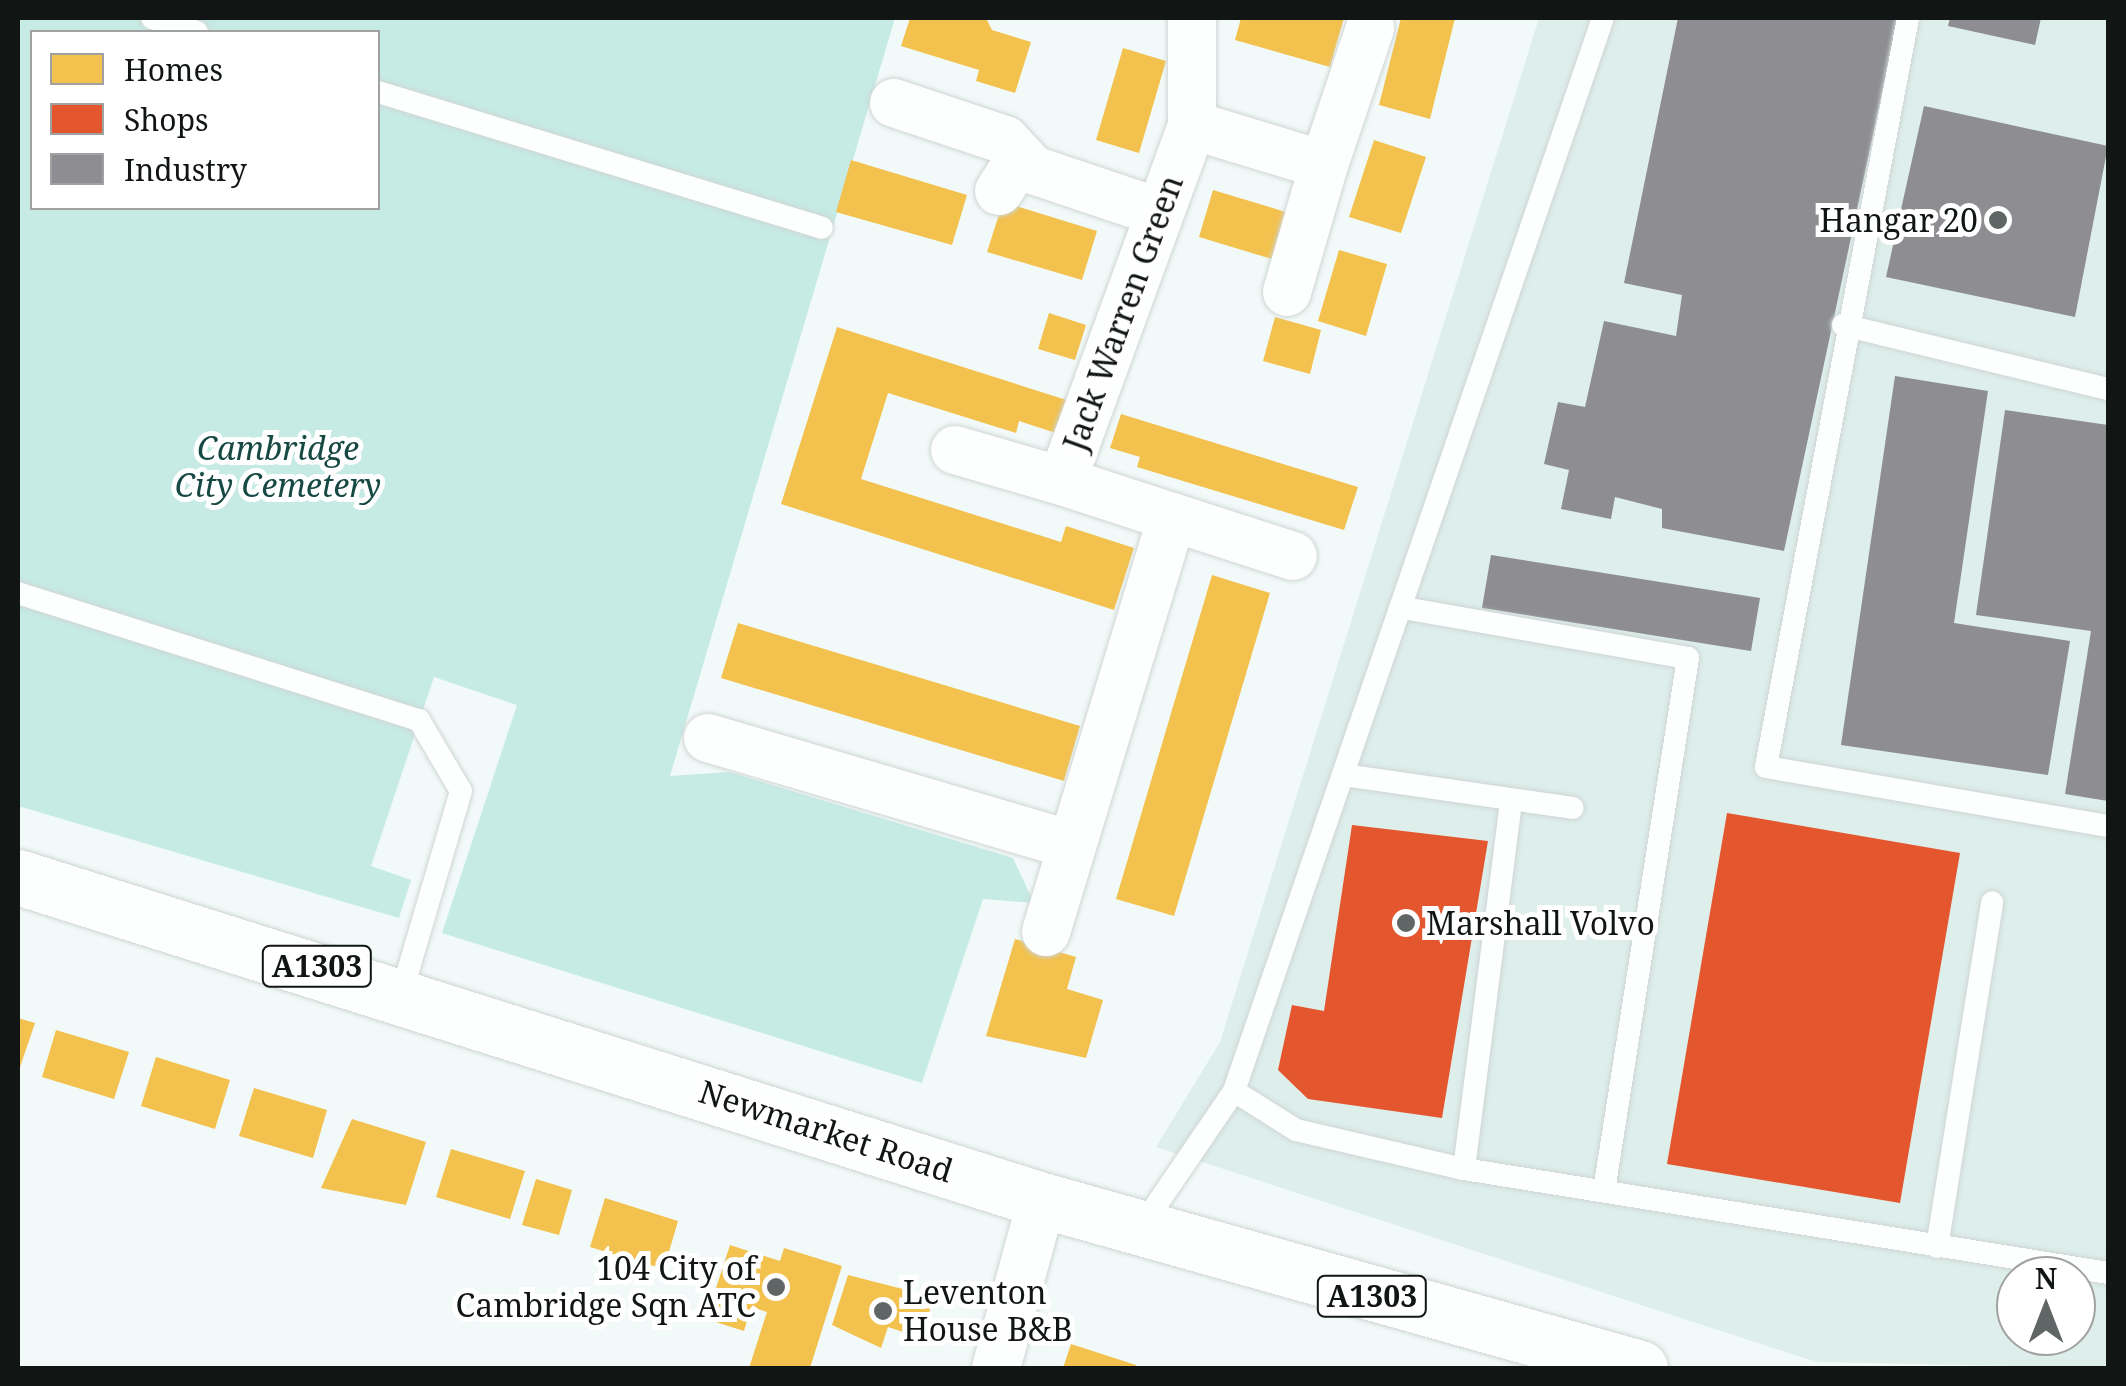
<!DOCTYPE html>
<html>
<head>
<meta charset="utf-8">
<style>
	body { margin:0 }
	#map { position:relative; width:2126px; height:1386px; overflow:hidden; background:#f2faf9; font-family:"Noto Serif",serif }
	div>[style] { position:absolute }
	.built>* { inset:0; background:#ddeeeb }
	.green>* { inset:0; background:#c6eae4 }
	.homes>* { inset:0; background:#f2c14e }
	.shops>* { inset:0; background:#e4572e }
	.industry>* { inset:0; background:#8d8d92 }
	.roads { filter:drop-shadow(0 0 2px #cfd5d4) drop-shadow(0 0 2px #cfd5d4) }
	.service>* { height:22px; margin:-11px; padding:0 11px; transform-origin:11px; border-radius:11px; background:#fdfefe }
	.minor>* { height:48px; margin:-24px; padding:0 24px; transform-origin:24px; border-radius:24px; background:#fdfefe }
	.primary>* { height:55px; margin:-27.5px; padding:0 27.5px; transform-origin:27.5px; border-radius:27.5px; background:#fdfefe }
	.dots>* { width:28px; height:28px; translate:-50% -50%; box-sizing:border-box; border:5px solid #fff; border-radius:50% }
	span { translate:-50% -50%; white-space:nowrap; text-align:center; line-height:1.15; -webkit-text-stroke:10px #fff; paint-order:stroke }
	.shield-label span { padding:2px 8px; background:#fff; border:2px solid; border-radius:8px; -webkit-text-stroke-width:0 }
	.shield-label { font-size:30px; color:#111615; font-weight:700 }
	.poi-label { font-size:32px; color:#111615 }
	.right { translate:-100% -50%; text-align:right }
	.left { translate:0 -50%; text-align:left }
	.street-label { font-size:32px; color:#111615 }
	.park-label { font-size:32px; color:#164943; font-style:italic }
	.frame { position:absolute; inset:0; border:20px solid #111615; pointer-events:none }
	.legend { position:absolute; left:30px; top:30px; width:350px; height:180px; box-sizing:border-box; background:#fff; border:2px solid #a0a2a1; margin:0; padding:12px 18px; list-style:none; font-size:30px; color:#111615 }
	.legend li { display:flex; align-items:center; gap:20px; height:50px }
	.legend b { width:50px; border:2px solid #a0a2a1 }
	.north { position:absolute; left:1996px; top:1256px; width:100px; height:100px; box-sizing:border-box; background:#fff; border:2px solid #a0a2a1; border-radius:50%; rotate:0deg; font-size:28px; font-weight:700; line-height:40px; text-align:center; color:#111615 }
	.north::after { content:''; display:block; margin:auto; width:35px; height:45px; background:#606665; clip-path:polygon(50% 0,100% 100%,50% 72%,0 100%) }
</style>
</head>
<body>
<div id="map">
	<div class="built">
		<div style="clip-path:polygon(evenodd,1539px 18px,2108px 18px,2108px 1368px,1816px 1362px,1156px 1147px,1220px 1042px,1539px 18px,2016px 1276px,2076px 1276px,2076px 1336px,2016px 1336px,2016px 1276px)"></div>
	</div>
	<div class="green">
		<div style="clip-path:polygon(evenodd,18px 18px,895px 18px,670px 776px,729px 772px,1013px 858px,1034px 903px,983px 899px,922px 1083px,442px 933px,517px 705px,434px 677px,371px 866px,411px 880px,399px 918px,18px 806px,18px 18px,32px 32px,378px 32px,378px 208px,32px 208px,32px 32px)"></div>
	</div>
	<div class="homes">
		<div style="clip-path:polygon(910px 18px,986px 18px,992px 30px,1031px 42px,1015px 93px,976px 81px,979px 70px,901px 46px)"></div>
		<div style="clip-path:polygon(1241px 18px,1344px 18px,1330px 67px,1235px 40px)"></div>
		<div style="clip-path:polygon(1401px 18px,1455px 18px,1430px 119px,1379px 105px)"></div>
		<div style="clip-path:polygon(1123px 48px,1166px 61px,1139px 153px,1096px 140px)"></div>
		<div style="clip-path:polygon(1374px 140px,1426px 157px,1401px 233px,1349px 217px)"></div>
		<div style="clip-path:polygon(851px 160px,967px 195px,952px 245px,836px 212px)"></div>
		<div style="clip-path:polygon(1213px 190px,1289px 213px,1275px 260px,1199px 237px)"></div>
		<div style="clip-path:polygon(1003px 202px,1097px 231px,1082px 280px,987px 252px)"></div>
		<div style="clip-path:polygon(1339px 250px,1387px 264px,1366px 336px,1318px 321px)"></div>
		<div style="clip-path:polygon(1049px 313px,1086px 325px,1075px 360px,1038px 349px)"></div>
		<div style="clip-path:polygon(1275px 317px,1321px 330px,1310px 374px,1263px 361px)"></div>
		<div style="clip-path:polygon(837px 327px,1073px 402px,1062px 435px,1019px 421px,1016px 433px,888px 393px,861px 479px,1061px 542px,1066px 526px,1134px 548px,1114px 610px,781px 504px)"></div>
		<div style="clip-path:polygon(1121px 414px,1358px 487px,1344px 530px,1137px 467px,1140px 457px,1110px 448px)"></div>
		<div style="clip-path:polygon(1212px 575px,1270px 593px,1174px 916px,1116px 899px)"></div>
		<div style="clip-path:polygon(738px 623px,1080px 726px,1064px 781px,721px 678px)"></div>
		<div style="clip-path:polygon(1015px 939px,1076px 957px,1067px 989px,1103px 1000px,1086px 1058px,986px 1036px)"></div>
		<div style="clip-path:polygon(18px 1018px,35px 1023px,18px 1073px)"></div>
		<div style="clip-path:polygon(56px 1030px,129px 1052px,114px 1099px,42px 1077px)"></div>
		<div style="clip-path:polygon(156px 1057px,230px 1080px,215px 1129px,141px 1106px)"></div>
		<div style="clip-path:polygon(254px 1088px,327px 1110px,313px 1158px,239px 1136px)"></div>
		<div style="clip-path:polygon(352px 1119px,426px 1142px,406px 1205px,321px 1188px)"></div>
		<div style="clip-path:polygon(451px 1149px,525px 1171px,510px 1219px,436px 1197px)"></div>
		<div style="clip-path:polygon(536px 1179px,572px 1190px,559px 1235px,522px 1225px)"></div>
		<div style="clip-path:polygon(605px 1198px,678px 1221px,664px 1269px,590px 1247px)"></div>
		<div style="clip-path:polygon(730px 1245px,780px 1261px,784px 1248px,842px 1266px,810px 1368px,749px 1368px,767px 1312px,751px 1307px,744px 1331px,706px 1319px)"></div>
		<div style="clip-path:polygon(848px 1275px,934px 1297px,921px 1338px,888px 1327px,881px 1348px,832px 1325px)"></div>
		<div style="clip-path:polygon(1071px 1344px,1136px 1365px,1135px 1368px,1063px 1368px)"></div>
	</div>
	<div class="shops">
		<div style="clip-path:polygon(1727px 813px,1960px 853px,1900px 1203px,1667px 1164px)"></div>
		<div style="clip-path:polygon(1352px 825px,1488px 841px,1442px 1118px,1308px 1099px,1278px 1070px,1292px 1005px,1324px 1011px)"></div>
	</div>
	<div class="industry">
		<div style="clip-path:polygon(1678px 18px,1898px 18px,1784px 551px,1662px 528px,1662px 509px,1615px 497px,1611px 519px,1561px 509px,1569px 470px,1544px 464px,1558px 402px,1585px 407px,1604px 321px,1676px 336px,1682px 295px,1624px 283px)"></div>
		<div style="clip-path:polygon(1950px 18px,2041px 18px,2035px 45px,1948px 26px)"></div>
		<div style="clip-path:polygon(1924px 106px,2108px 146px,2075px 317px,1886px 277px)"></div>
		<div style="clip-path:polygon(1895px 376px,1988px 391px,1954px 623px,2070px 641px,2048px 775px,1841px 745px)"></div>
		<div style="clip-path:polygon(2005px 410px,2108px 425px,2108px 801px,2065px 794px,2091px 631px,1976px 615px)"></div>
		<div style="clip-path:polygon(1491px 555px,1760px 598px,1751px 651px,1482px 608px)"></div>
	</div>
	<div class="roads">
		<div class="service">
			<div style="left:152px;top:18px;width:47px;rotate:17.3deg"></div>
			<div style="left:1603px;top:18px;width:1135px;rotate:108.98deg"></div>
			<div style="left:1234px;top:1091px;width:73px;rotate:32.2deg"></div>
			<div style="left:1296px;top:1130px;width:172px;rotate:13.1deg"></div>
			<div style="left:1464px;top:1169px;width:652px;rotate:9.17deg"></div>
			<div style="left:1908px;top:18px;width:762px;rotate:100.74deg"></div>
			<div style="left:1766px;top:767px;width:347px;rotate:9.8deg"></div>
			<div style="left:378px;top:92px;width:464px;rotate:17deg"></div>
			<div style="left:1843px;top:325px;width:273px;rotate:13.6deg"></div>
			<div style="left:18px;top:593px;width:421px;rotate:17.6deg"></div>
			<div style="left:419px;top:720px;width:82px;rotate:59.4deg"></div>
			<div style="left:461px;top:791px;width:209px;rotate:106.4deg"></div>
			<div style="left:1404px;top:608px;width:288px;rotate:10deg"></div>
			<div style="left:1688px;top:658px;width:540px;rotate:98.96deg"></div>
			<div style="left:1344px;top:775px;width:231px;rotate:8.2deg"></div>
			<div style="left:1464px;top:1169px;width:372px;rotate:-82.7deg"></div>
			<div style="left:1142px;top:1226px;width:163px;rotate:-55.7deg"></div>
			<div style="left:1937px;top:1247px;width:349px;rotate:-80.9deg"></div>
		</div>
		<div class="minor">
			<div style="left:894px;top:103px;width:117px;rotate:18.4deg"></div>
			<div style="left:1005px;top:140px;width:41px;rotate:47deg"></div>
			<div style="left:1033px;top:170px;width:132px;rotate:18.6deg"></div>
			<div style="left:1192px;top:125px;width:138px;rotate:16.9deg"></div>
			<div style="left:1324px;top:165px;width:145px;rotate:-71.4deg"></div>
			<div style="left:999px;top:191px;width:40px;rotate:-57.1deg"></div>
			<div style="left:1287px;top:292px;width:132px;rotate:-73.8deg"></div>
			<div style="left:955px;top:450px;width:111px;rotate:16.2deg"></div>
			<div style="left:1172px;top:517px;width:127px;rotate:17.9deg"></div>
			<div style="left:708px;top:738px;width:378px;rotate:16.4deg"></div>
			<div style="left:1046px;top:932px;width:434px;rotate:-73.1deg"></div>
			<div style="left:1172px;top:517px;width:116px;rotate:-161.9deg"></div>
			<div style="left:1062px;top:481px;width:379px;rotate:-69.9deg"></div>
			<div style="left:1192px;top:125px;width:107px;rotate:-90deg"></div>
			<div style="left:996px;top:1368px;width:174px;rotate:-74.7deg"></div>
		</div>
		<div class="primary">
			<div style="left:18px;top:877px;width:1074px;rotate:17.51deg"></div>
			<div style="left:1042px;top:1200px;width:621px;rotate:15.69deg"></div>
		</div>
	</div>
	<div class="dots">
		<div style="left:1998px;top:220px;background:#606665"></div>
		<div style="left:1406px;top:923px;background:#606665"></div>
		<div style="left:776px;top:1287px;background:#606665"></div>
		<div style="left:883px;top:1311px;background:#606665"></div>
	</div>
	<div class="shield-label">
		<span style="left:317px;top:966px">A1303</span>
		<span style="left:1372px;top:1296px">A1303</span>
	</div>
	<div class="poi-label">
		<span class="right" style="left:1978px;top:220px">Hangar 20</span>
		<span class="left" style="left:1426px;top:923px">Marshall Volvo</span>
		<span class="right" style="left:756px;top:1287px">104 City of<br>Cambridge Sqn ATC</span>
		<span class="left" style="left:903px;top:1311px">Leventon<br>House B&amp;B</span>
	</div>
	<div class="street-label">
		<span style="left:1123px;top:313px;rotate:-70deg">Jack Warren Green</span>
		<span style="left:826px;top:1131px;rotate:18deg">Newmarket Road</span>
	</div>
	<div class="park-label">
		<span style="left:278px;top:467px">Cambridge<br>City Cemetery</span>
	</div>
	<div class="frame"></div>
	<ul class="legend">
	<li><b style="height:28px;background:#f2c14e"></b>Homes</li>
	<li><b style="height:28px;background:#e4572e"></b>Shops</li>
	<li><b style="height:28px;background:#8d8d92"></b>Industry</li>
	</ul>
	<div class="north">N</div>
</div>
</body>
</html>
